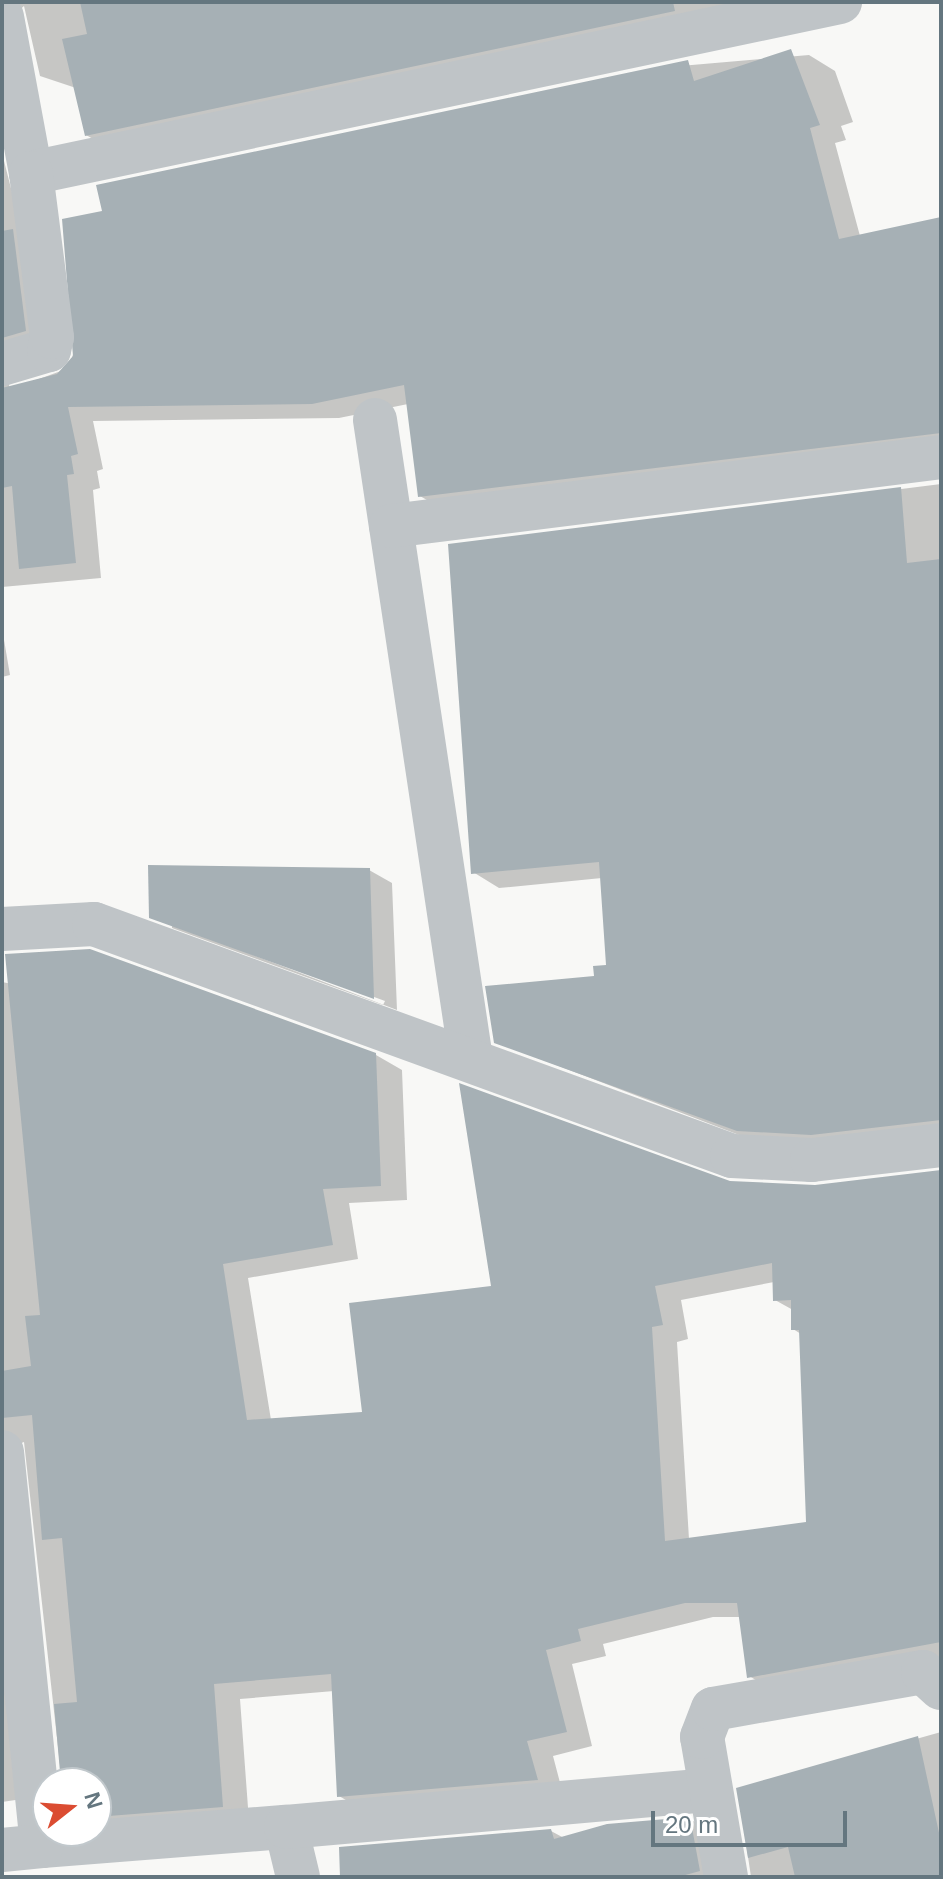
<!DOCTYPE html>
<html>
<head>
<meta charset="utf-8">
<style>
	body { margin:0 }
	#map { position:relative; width:943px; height:1879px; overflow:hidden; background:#f8f8f6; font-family:Arial,sans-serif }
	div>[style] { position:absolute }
	.shadow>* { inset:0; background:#0003 }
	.building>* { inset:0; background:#a6b0b5 }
	.minor>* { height:44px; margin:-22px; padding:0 22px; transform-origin:22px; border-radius:22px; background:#bfc4c7 }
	span { translate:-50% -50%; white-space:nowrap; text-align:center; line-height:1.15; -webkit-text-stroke:8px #fff; paint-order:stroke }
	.frame { position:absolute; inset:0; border:4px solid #64767f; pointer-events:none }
	.north { position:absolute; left:32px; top:1767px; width:80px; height:80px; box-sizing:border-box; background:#fff; border:2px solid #c1c8cc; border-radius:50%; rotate:73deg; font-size:22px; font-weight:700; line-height:32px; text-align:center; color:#64767f }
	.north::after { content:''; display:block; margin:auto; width:28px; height:36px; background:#db4c32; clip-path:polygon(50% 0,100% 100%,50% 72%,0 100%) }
	.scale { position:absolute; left:651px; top:1811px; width:196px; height:36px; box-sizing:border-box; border:4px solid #64767f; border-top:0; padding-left:10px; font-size:24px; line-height:28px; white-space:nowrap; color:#64767f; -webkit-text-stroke:6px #fff; paint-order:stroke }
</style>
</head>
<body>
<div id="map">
	<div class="shadow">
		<div style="clip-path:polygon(2px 2px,831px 2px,113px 150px,86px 135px,76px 88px,40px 76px,24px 6px,5px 23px)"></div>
		<div style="clip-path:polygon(809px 55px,835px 71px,853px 122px,841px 126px,846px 140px,835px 143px,860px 236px,941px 218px,941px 452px,446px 511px,420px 496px,408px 404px,339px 418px,93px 421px,103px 469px,97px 471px,100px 488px,93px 490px,101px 578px,2px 587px,2px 153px,51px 345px,10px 361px,9px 390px,69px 368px,79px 334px,657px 68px)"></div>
		<div style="clip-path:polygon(941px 484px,941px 1137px,765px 1145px,496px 1042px,608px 967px,602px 878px,499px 888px,473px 872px,450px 546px)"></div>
		<div style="clip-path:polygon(2px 628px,10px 675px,2px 677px)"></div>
		<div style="clip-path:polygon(evenodd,369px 870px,392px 883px,397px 1010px,151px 916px,369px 870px,172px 923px,385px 1001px,383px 1005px,172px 928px,172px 923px)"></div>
		<div style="clip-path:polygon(evenodd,2px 982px,376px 1055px,402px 1070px,407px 1200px,349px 1203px,358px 1259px,248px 1278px,271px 1420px,364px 1413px,493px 1287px,730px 1183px,815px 1187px,941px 1172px,941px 1661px,775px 1691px,749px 1676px,741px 1617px,713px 1617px,603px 1644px,606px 1656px,572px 1664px,592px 1746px,553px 1756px,563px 1794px,365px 1811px,339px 1796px,334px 1691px,240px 1699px,249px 1821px,96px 1828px,96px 1783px,62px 1783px,24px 1442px,14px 1446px,36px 1797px,2px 1802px,2px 982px,774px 1282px,775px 1300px,793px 1310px,793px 1329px,801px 1334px,808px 1524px,689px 1539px,677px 1342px,688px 1339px,681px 1300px,774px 1282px)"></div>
		<div style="clip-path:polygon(941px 1732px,941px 1877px,751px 1877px,738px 1789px)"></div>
		<div style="clip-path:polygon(690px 1819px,716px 1834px,725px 1877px,344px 1877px,551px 1831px,564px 1838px)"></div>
	</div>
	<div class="building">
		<div style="clip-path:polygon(80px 2px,673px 2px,675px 11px,85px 136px,62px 39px,87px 34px)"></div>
		<div style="clip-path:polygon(791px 49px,820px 125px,810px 128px,839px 239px,941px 217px,941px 433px,418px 497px,404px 385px,312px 404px,68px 407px,78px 454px,71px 456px,74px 474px,67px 475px,76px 563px,19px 569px,12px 486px,2px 488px,2px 388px,57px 374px,73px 356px,62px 219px,102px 211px,96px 185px,688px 60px,694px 81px)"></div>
		<div style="clip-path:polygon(13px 229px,26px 331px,2px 338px,2px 231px)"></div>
		<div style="clip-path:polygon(901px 487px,907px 563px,941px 559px,941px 1120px,811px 1135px,737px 1131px,494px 1043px,485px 986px,594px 976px,593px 966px,606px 965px,599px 862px,471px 874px,448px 544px)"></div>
		<div style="clip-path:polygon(148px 865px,370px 868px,374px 999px,149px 918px)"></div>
		<div style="clip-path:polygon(evenodd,90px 949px,376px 1053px,381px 1186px,323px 1189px,333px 1245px,223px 1264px,247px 1420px,362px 1412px,349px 1303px,491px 1286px,459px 1083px,730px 1181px,815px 1185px,941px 1170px,941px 1642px,747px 1678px,737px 1603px,685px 1603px,578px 1629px,581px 1641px,546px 1650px,567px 1732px,527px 1741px,538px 1780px,337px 1797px,331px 1674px,214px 1684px,223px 1807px,96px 1817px,96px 1783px,61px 1783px,54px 1704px,77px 1702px,62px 1538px,42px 1540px,32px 1415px,2px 1418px,2px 1371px,31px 1366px,25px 1316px,40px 1315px,5px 954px,90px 949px,772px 1263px,773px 1301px,791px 1300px,791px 1330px,799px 1330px,806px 1522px,665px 1541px,652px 1327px,663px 1325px,655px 1286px,772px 1263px)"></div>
		<div style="clip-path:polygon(918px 1736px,941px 1842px,941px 1877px,795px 1877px,788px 1847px,748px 1858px,736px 1788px)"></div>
		<div style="clip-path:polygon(690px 1817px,700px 1871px,678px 1877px,340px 1877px,339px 1847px,551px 1829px,554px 1839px,607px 1824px)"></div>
	</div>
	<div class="minor">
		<div style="left:2px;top:17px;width:159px;rotate:79.5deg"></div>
		<div style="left:31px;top:173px;width:827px;rotate:-11.94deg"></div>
		<div style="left:2px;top:364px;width:49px;rotate:-16.6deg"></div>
		<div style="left:49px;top:350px;width:13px;rotate:-77deg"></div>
		<div style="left:52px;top:337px;width:165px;rotate:-97.3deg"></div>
		<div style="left:375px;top:420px;width:646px;rotate:81.46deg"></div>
		<div style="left:391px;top:526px;width:554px;rotate:-7.15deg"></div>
		<div style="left:2px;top:929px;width:92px;rotate:-3.1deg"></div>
		<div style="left:94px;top:924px;width:679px;rotate:19.98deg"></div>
		<div style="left:732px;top:1156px;width:80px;rotate:2.9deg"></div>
		<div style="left:812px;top:1160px;width:130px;rotate:-6.6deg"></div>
		<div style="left:2px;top:1452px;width:396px;rotate:84.2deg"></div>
		<div style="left:42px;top:1846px;width:245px;rotate:-4.5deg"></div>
		<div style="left:286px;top:1827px;width:51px;rotate:76.5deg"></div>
		<div style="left:286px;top:1827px;width:423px;rotate:-5deg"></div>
		<div style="left:2px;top:1850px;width:40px;rotate:-5.7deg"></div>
		<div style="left:726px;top:1877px;width:142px;rotate:-99.7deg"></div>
		<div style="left:702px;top:1737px;width:30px;rotate:-69deg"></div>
		<div style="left:713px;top:1709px;width:213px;rotate:-10deg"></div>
		<div style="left:923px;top:1672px;width:24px;rotate:42deg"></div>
	</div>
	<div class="frame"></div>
	<div class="north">N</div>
	<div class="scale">20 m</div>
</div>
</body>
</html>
